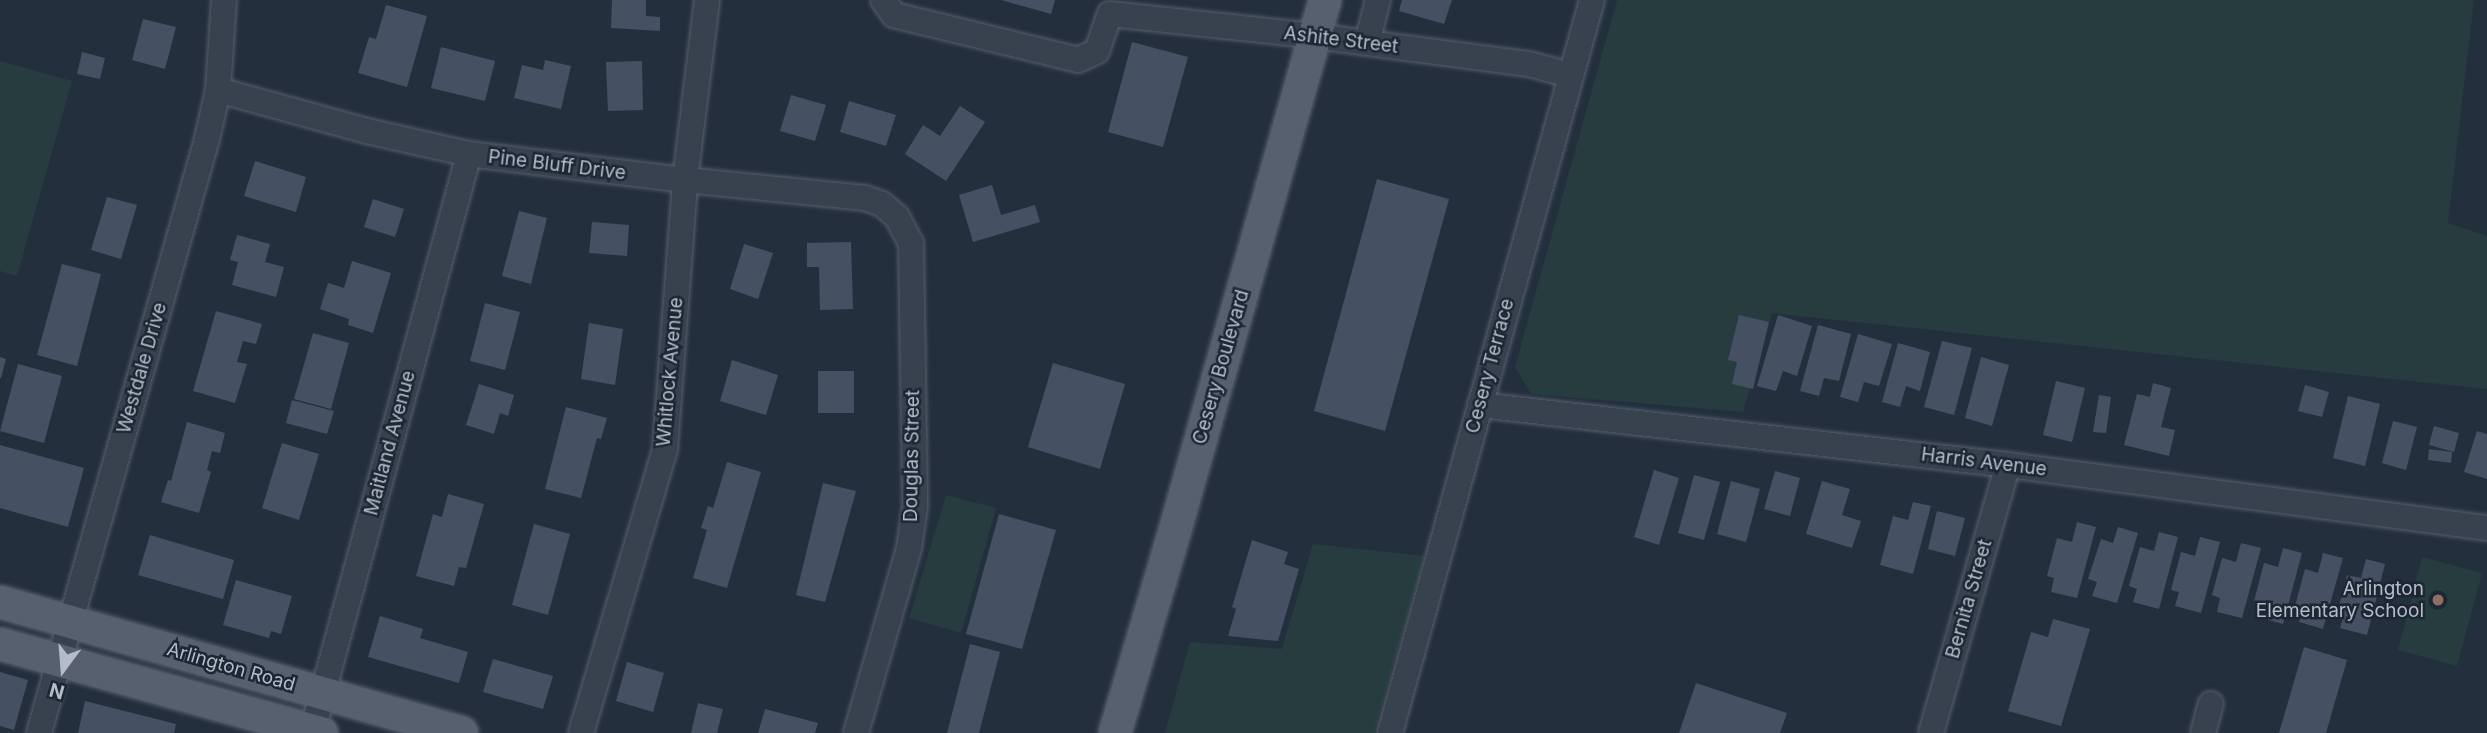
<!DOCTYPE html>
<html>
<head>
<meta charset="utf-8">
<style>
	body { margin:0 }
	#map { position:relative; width:2487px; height:733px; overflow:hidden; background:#242f3e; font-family:Inter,sans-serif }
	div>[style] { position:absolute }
	.green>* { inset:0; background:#263c3f }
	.building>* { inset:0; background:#455162 }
	.roads { filter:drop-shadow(0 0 2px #565f6c) drop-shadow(0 0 2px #565f6c) }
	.minor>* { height:24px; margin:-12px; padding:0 12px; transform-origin:12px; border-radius:12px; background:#38414e }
	.major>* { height:32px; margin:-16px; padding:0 16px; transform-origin:16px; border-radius:16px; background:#56606e }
	.dots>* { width:19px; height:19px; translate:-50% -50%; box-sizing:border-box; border:4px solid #1d2633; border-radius:50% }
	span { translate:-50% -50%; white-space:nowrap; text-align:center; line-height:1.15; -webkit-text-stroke:5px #1d2633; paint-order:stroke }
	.street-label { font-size:19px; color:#b4bcc9 }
	.poi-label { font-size:19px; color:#b4bcc9 }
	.right { translate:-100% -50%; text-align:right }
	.north { position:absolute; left:28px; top:635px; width:70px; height:70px; -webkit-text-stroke:5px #1d2633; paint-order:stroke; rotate:196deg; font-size:19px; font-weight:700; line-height:28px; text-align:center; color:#b4bcc9 }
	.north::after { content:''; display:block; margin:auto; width:24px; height:32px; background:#b4bcc9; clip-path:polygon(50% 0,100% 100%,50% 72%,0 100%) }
</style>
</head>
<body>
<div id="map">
	<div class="green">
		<div style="clip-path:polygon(1617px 0,2474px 0,2448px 223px,2487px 236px,2487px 389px,1772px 313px,1743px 412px,1531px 394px,1515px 367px)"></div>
		<div style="clip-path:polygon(0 61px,72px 81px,17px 276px,0 271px)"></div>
		<div style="clip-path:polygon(946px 495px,996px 508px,961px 633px,909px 618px)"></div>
		<div style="clip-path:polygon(1313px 544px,1424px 556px,1374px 733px,1165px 733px,1190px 642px,1282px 649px)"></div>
		<div style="clip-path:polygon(2422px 557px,2482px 573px,2457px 666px,2398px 650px)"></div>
	</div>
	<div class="building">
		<div style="clip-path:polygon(612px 0,646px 0,646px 16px,660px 17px,660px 31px,611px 28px)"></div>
		<div style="clip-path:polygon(1001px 0,1055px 0,1051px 14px)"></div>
		<div style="clip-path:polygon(1402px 0,1452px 0,1444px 24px,1399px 11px)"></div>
		<div style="clip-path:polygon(386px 5px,427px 16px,407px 87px,358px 73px,369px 37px,376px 39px)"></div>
		<div style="clip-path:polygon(143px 19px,176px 27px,165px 69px,132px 60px)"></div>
		<div style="clip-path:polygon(1132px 42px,1188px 57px,1163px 147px,1108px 132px)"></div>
		<div style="clip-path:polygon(441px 47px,495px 61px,485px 101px,431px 88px)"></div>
		<div style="clip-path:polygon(82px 52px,105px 58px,100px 79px,77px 74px)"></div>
		<div style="clip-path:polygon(545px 60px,571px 66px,561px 109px,514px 98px,522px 65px,543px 70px)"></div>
		<div style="clip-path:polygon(642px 61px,643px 110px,608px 111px,606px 62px)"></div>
		<div style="clip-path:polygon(791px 95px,826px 105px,815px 141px,780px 131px)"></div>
		<div style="clip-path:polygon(849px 101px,896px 115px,886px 146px,840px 132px)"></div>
		<div style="clip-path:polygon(960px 106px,985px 122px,946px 181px,905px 154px,923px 125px,940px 136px)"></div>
		<div style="clip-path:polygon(255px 161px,306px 177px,296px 212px,244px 196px)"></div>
		<div style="clip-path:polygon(1377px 179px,1449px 199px,1385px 431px,1314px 411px)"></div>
		<div style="clip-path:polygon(992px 185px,1001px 215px,1035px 205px,1040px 222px,973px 242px,959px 195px)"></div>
		<div style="clip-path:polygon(107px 197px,137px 205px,121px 259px,91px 250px)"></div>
		<div style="clip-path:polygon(373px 199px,404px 209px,395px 237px,364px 227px)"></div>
		<div style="clip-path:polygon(519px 211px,547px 218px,531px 284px,502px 276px)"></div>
		<div style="clip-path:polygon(592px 222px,629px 225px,627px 256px,589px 253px)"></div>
		<div style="clip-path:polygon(237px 235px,270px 244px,265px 262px,284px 267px,276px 297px,232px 285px,238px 262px,230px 260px)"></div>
		<div style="clip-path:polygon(851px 242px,853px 309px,820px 310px,819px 267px,807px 267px,807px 243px)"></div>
		<div style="clip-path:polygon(744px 244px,773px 253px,758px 299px,730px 289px)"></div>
		<div style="clip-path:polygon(352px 261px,391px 273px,373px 333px,348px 325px,349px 319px,320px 309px,328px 283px,344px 288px)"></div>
		<div style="clip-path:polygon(62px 264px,101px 274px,77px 366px,37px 355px)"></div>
		<div style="clip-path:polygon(485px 303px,520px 312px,505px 370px,470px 361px)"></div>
		<div style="clip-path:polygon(216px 311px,262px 324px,256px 344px,243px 341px,237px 362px,247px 364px,235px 403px,193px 391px)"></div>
		<div style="clip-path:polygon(1739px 315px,1769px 322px,1753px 389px,1732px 384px,1737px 362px,1728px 360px)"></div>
		<div style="clip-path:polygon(1778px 315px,1812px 326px,1797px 376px,1783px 371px,1776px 391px,1757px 386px)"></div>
		<div style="clip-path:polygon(589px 323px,623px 329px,615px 385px,581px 379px)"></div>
		<div style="clip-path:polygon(1818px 325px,1851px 334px,1839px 381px,1824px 378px,1819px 396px,1800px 391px)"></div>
		<div style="clip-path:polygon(313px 333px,349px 343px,331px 409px,294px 399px)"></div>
		<div style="clip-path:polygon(1858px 334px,1892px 344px,1879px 386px,1864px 382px,1858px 402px,1840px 397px)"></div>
		<div style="clip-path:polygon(1942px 341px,1972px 348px,1954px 415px,1924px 407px)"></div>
		<div style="clip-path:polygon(1898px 343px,1930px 352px,1920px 391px,1906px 386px,1900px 407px,1882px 402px)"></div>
		<div style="clip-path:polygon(0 357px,6px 359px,1px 378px,0 378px)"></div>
		<div style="clip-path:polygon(1981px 357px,2009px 365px,1992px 426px,1965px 418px)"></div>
		<div style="clip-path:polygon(732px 360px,778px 375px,766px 415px,720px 401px)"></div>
		<div style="clip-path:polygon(1053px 363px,1125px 384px,1100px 469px,1028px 447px)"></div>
		<div style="clip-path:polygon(18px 364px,62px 376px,44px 443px,0 431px)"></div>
		<div style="clip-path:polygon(818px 371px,854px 371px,854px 413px,818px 413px)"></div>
		<div style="clip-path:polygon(2056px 381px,2085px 388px,2072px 442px,2043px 435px)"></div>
		<div style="clip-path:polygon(2153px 383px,2171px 388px,2161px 427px,2175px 430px,2169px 456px,2124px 445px,2137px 394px,2150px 397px)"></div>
		<div style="clip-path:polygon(479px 384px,514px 395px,508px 416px,500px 413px,494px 434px,466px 425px)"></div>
		<div style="clip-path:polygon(2305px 385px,2329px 392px,2322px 417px,2298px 411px)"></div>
		<div style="clip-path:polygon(2099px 395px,2111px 397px,2106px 433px,2093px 432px)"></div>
		<div style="clip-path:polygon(2348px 396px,2380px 404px,2365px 466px,2333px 458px)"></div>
		<div style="clip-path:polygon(292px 400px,334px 411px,327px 434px,286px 423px)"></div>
		<div style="clip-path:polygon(566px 407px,607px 418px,601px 439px,597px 438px,581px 498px,545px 489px)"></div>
		<div style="clip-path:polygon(2393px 421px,2417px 427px,2406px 470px,2382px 463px)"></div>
		<div style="clip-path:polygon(187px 422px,225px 433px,220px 453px,212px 451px,207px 470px,211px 472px,199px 513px,161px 502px,168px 480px,171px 481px)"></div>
		<div style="clip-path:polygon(2434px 426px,2459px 433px,2454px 452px,2429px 445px)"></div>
		<div style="clip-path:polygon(2477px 431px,2487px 434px,2487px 479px,2464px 472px)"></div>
		<div style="clip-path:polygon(282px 443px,319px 454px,299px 520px,262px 508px)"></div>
		<div style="clip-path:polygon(0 445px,84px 468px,68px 527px,0 508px)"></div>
		<div style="clip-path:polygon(2429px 449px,2452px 452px,2451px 463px,2428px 460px)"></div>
		<div style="clip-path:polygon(727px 462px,761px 472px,727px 588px,693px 578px,707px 530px,701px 528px,708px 506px,713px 508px)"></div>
		<div style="clip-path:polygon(1654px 470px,1679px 478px,1659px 545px,1634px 537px)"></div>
		<div style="clip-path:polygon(1775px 471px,1800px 478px,1790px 516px,1764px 509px)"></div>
		<div style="clip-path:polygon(1694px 475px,1720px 482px,1704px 540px,1678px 533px)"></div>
		<div style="clip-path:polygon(1731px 481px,1760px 489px,1746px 542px,1717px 534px)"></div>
		<div style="clip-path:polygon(1822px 481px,1850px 489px,1842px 515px,1861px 521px,1852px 548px,1806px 534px)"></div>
		<div style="clip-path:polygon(823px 483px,856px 491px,825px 602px,796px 595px)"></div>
		<div style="clip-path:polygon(448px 494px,484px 504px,466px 568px,459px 567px,454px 586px,416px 576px,433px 514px,442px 517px)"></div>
		<div style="clip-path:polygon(1913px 502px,1931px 506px,1913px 574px,1880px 565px,1893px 516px,1908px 520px)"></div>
		<div style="clip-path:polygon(1937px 511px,1965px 518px,1955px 556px,1928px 549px)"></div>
		<div style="clip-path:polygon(999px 514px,1056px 530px,1022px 649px,966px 634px)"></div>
		<div style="clip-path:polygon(2077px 522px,2096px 527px,2077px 598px,2051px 592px,2054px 578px,2047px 576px,2057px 538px,2072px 542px)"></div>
		<div style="clip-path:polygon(534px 524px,570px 534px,548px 615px,512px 605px)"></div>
		<div style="clip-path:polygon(2118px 527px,2138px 533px,2117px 603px,2092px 596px,2097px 582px,2088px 579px,2101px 539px,2113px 543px)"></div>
		<div style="clip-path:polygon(2159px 532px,2178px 537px,2159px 609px,2133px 602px,2137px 589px,2129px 586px,2140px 547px,2154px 551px)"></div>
		<div style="clip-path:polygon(150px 535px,234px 560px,223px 599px,138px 575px)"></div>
		<div style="clip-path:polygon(2200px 537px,2220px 542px,2201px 613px,2175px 606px,2179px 592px,2171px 590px,2181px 552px,2195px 556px)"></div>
		<div style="clip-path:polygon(1252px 540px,1288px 552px,1284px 564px,1299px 569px,1278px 641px,1228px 636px,1236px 609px,1232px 607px)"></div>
		<div style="clip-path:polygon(2241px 543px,2261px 548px,2242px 618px,2217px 612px,2220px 598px,2212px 595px,2222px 558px,2236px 562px)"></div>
		<div style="clip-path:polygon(2283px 548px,2302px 553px,2283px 624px,2258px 617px,2262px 603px,2254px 601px,2264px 563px,2278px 567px)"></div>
		<div style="clip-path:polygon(2323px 553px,2343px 558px,2323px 629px,2299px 622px,2303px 608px,2295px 606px,2305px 569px,2318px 573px)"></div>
		<div style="clip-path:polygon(2366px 559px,2385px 564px,2367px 635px,2340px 628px,2344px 614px,2337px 613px,2347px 575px,2361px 578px)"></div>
		<div style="clip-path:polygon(236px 580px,292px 596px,281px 634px,271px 631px,269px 638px,223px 625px)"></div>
		<div style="clip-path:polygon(380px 616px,423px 629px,420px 638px,468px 652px,459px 683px,368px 657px)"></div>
		<div style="clip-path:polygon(2053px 619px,2090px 629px,2061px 726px,2008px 711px,2031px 632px,2048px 637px)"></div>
		<div style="clip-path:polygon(970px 644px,1000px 652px,979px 733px,947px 733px)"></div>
		<div style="clip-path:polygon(2304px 647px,2347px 660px,2326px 733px,2279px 733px)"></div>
		<div style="clip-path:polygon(493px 659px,553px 676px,543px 709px,483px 692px)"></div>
		<div style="clip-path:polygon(627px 662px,664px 673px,653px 712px,616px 701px)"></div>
		<div style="clip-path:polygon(0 672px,28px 680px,14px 730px,0 726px)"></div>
		<div style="clip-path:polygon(1696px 683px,1787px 713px,1780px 733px,1679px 733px)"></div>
		<div style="clip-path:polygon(85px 701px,176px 724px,174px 733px,78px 733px)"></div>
		<div style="clip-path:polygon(698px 703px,723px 709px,717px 733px,691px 733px)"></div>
		<div style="clip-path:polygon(765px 709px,818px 723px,815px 733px,758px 733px)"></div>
	</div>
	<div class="roads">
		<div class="minor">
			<div style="left:883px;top:0;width:19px;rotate:54deg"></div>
			<div style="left:894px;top:15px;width:189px;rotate:13.7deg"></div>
			<div style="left:1078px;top:60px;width:21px;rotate:-25deg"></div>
			<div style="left:1097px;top:51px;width:39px;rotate:-71deg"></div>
			<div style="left:1110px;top:14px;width:206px;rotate:6.1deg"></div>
			<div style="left:1315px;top:36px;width:216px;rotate:7.5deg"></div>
			<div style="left:1529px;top:64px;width:42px;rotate:15deg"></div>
			<div style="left:1367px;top:43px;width:44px;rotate:-75.7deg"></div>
			<div style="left:218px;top:90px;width:155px;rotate:15.4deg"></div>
			<div style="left:367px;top:131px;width:105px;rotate:12.7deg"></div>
			<div style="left:469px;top:154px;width:218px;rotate:6.9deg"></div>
			<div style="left:685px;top:180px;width:181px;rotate:5.7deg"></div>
			<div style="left:865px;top:198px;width:18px;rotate:19deg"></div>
			<div style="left:882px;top:204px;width:20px;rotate:41deg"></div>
			<div style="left:897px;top:217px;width:30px;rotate:62deg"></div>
			<div style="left:911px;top:243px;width:264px;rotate:89.1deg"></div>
			<div style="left:915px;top:507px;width:41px;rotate:98.3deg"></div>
			<div style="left:909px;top:548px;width:192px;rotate:106deg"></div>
			<div style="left:1480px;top:405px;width:531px;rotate:6.48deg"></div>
			<div style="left:2008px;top:465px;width:483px;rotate:7.5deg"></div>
			<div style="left:39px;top:733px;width:617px;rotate:-74.21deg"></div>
			<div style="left:207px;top:139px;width:50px;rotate:-77.3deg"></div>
			<div style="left:218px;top:90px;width:90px;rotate:-86.2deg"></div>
			<div style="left:312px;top:733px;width:600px;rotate:-74.83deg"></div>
			<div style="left:581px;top:733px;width:296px;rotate:-73.5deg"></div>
			<div style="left:665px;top:449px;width:270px;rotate:-85.7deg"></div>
			<div style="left:685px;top:180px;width:181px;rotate:-83deg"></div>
			<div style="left:1390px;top:733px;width:760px;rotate:-74.59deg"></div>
			<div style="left:1931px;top:733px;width:279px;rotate:-74deg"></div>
			<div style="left:2203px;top:733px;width:30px;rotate:-75deg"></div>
		</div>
		<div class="major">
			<div style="left:0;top:602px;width:480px;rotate:15.8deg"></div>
			<div style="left:0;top:644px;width:334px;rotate:15.5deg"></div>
			<div style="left:1115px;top:733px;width:215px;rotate:-73.5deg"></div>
			<div style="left:1176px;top:527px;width:548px;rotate:-74.21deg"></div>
		</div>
	</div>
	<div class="dots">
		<div style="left:2438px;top:600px;background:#8d6e63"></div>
	</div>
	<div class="street-label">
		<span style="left:1341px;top:40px;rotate:7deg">Ashite Street</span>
		<span style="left:557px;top:165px;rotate:7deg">Pine Bluff Drive</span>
		<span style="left:1490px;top:366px;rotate:-75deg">Cesery Terrace</span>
		<span style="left:1221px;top:367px;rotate:-74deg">Cesery Boulevard</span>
		<span style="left:142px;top:368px;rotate:-74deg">Westdale Drive</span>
		<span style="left:670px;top:372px;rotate:-85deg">Whitlock Avenue</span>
		<span style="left:390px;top:443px;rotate:-75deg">Maitland Avenue</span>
		<span style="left:912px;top:456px;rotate:-89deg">Douglas Street</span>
		<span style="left:1984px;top:462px;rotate:7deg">Harris Avenue</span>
		<span style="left:1969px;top:599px;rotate:-74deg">Bernita Street</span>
		<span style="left:231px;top:667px;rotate:16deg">Arlington Road</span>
	</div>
	<div class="poi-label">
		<span class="right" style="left:2424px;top:600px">Arlington<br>Elementary School</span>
	</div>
	<div class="north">N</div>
</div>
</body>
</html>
